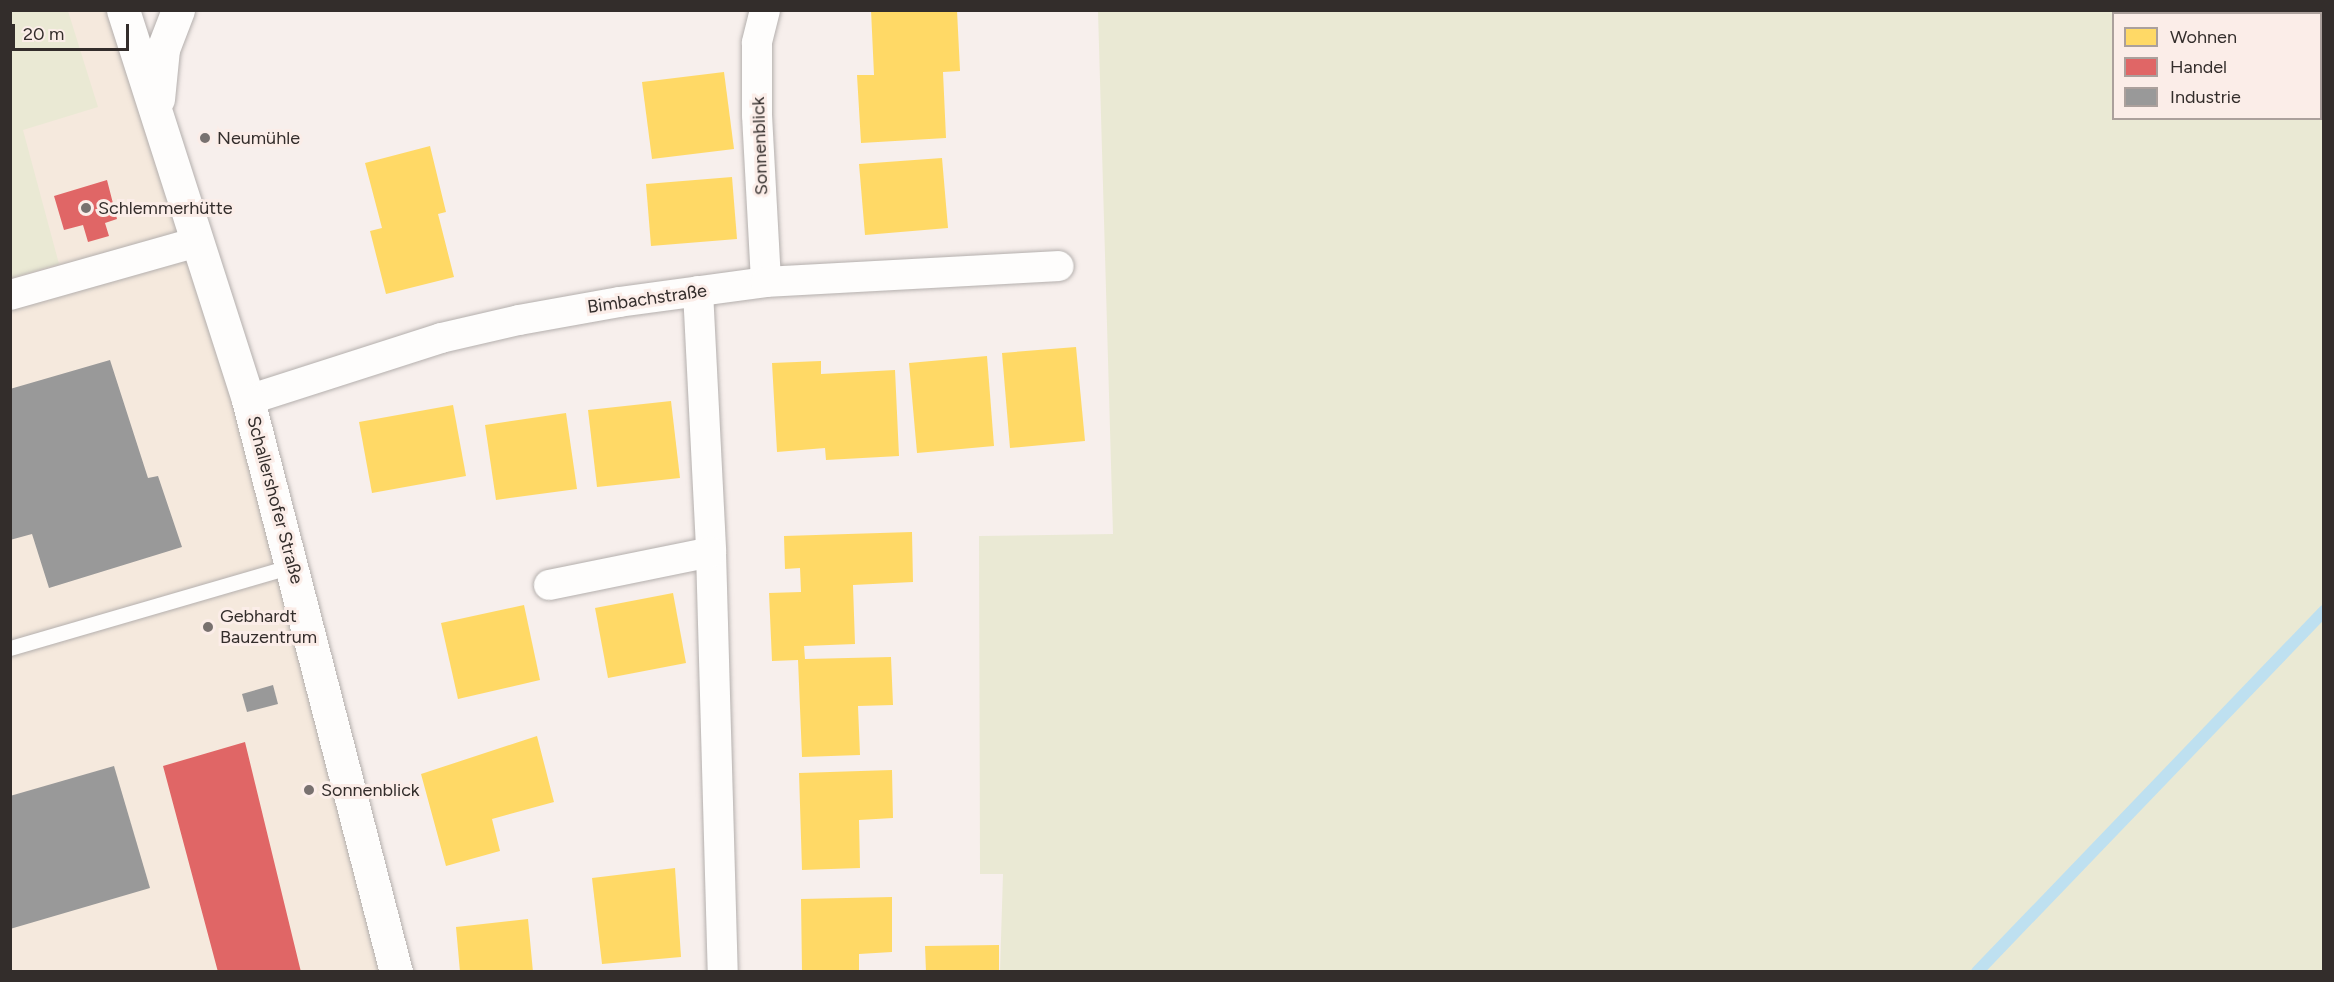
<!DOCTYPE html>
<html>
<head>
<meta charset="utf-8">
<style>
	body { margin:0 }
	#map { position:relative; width:2334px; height:982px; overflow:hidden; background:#f7efec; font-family:Figtree,sans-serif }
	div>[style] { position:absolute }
	.industrial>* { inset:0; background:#f5e9dd }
	.green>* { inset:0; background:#eae9d4 }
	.homes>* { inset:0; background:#ffd966 }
	.shops>* { inset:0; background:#e06666 }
	.industry>* { inset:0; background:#999 }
	.stream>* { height:12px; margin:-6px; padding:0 6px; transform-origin:6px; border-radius:6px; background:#bee0f0 }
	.roads { filter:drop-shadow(0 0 2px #b4afad) drop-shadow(0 0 2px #b4afad) }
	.lane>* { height:15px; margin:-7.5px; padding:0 7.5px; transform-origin:7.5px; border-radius:7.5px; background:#fefdfc }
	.street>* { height:30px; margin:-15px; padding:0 15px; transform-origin:15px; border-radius:15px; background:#fefdfc }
	.secondary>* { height:33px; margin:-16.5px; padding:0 16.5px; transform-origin:16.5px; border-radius:16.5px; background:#fefdfc }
	.dots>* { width:16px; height:16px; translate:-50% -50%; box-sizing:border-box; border:3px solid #fbede8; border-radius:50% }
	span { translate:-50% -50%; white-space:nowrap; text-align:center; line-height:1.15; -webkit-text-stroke:6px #fbede8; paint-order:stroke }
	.poi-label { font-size:18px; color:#332d2b }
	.left { translate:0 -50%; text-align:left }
	.street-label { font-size:18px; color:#332d2b }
	.frame { position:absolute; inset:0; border:12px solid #332d2b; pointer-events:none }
	.legend { position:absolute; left:2112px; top:12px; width:210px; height:108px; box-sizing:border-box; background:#fbede8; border:2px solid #aba09c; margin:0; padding:8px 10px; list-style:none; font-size:18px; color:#332d2b }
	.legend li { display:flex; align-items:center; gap:12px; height:30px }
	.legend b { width:30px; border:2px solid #aba09c }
	.scale { position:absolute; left:12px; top:24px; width:117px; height:27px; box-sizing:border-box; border:3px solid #332d2b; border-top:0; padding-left:8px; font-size:18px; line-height:21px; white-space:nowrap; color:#332d2b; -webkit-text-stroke:4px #fbede8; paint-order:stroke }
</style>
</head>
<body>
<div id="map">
	<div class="industrial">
		<div style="clip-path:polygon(10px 11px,116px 11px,242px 412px,384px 971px,11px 971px)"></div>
	</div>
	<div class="green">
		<div style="clip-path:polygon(10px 11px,68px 11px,98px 107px,23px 130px,59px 264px,11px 278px)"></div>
		<div style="clip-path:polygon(evenodd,1098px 11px,2323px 11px,2323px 971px,1000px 971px,1003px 874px,980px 874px,979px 536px,1113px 534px,1098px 11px,2114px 14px,2320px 14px,2320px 118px,2114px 118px,2114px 14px)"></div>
	</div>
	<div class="homes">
		<div style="clip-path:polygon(871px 10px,957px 10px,960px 71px,943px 72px,946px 138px,861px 143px,857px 75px,874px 75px)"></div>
		<div style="clip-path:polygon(724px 72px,734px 149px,652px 159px,642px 82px)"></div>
		<div style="clip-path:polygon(430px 146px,446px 212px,438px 214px,454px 277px,386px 294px,370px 231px,382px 228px,365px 163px)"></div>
		<div style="clip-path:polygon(942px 158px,948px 228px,865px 235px,859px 164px)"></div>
		<div style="clip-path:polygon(732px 177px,737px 239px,651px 246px,646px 184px)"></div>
		<div style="clip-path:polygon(1076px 347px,1085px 441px,1010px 448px,1002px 353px)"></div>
		<div style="clip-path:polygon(987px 356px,994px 446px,917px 453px,909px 363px)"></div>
		<div style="clip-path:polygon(821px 361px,821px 374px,895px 370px,899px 456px,826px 460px,825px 448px,777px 452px,772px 363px)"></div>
		<div style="clip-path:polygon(671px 401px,680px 478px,597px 487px,588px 410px)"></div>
		<div style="clip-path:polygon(453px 405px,466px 476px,372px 493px,359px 422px)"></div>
		<div style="clip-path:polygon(566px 413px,577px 489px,496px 500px,485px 425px)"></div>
		<div style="clip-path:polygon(912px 532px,913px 582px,853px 585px,855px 644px,804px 646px,805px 659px,891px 657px,893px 705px,858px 706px,860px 755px,802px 757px,798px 660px,772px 661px,769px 593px,801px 592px,800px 568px,785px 569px,784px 536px)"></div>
		<div style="clip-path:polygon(673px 593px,686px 663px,608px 678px,595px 608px)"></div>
		<div style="clip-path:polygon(524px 605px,540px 680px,458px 699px,441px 623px)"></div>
		<div style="clip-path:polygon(537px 736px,554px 802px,492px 819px,500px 851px,446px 866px,421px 774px)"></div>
		<div style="clip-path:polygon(892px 770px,893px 818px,859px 820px,860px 868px,802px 870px,799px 773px)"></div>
		<div style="clip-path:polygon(675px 868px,681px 957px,602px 964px,592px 878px)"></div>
		<div style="clip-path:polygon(892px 897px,892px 952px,859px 954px,859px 972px,802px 972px,801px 899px)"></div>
		<div style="clip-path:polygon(528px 919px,533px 972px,460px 972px,456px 927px)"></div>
		<div style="clip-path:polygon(999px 945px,999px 972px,926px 972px,925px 946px)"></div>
	</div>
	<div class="shops">
		<div style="clip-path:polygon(107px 180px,117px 219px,105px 223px,109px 236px,88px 242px,83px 225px,64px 230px,54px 196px)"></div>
		<div style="clip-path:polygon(245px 742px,272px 853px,301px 972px,218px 972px,163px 766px)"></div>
	</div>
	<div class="industry">
		<div style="clip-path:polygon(110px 360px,148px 478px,158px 476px,182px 547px,49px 588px,32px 534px,10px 540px,10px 389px)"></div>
		<div style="clip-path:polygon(273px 685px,278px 704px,247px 712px,242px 694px)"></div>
		<div style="clip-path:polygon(114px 766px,150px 888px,10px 929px,10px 796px)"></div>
	</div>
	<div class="stream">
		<div style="left:1977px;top:972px;width:501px;rotate:-46.13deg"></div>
	</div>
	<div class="roads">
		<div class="lane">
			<div style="left:10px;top:648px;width:294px;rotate:-16.2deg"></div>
		</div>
		<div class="street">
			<div style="left:765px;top:10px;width:34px;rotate:104deg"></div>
			<div style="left:757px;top:43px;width:72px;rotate:90deg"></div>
			<div style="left:757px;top:115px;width:167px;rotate:86.9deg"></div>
			<div style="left:698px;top:291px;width:261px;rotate:87.1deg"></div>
			<div style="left:711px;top:552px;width:420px;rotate:88.4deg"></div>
			<div style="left:10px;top:295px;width:194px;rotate:-15.8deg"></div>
			<div style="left:248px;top:400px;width:203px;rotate:-17.8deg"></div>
			<div style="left:441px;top:338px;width:80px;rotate:-13deg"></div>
			<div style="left:519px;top:320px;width:102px;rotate:-10.2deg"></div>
			<div style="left:619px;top:302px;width:148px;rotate:-7.7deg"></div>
			<div style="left:766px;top:282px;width:293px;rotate:-3.1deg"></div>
			<div style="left:549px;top:585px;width:165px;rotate:-11.5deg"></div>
		</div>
		<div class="secondary">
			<div style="left:123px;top:10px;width:410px;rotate:72.2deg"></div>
			<div style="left:248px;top:400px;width:591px;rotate:75.49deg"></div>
			<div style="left:158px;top:99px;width:50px;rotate:-84.3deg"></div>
			<div style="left:163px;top:49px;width:42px;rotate:-69deg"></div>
		</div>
	</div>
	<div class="dots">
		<div style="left:205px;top:138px;background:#78716f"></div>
		<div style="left:86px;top:208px;background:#78716f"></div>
		<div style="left:208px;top:627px;background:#78716f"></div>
		<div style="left:309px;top:790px;background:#78716f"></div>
	</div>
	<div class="poi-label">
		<span class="left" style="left:217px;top:138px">Neumühle</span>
		<span class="left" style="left:98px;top:208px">Schlemmerhütte</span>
		<span class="left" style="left:220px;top:627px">Gebhardt<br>Bauzentrum</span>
		<span class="left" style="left:321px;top:790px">Sonnenblick</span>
	</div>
	<div class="street-label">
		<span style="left:760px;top:146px;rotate:-92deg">Sonnenblick</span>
		<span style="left:647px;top:299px;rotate:-8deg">Bimbachstraße</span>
		<span style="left:275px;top:500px;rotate:75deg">Schallershofer Straße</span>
	</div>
	<div class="frame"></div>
	<ul class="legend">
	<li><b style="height:16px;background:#ffd966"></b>Wohnen</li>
	<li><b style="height:16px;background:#e06666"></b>Handel</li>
	<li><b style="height:16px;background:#999"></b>Industrie</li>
	</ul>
	<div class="scale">20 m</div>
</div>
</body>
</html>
